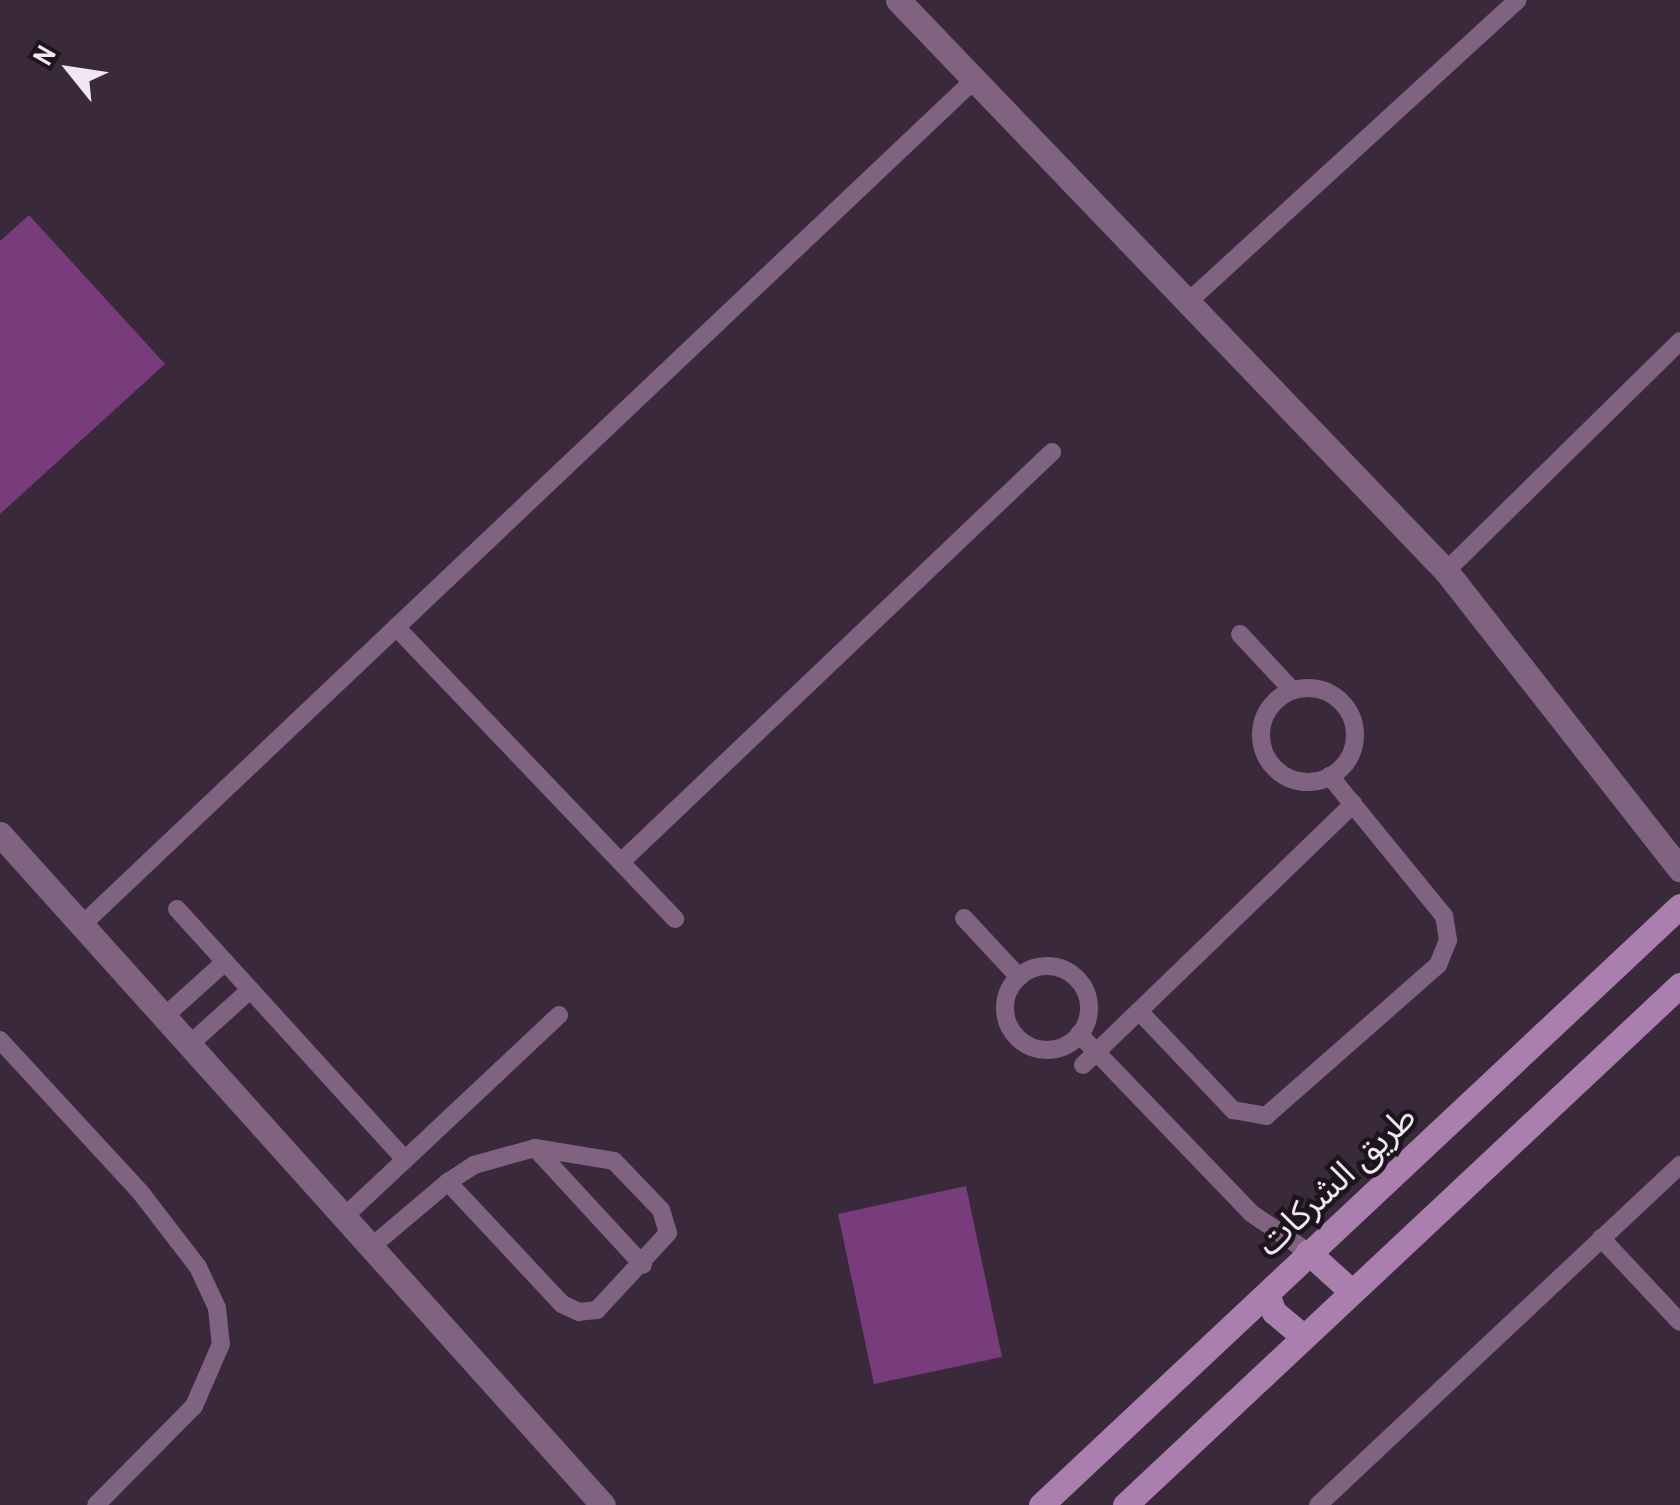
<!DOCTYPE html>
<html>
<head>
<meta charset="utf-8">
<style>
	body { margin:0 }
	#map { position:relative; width:1680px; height:1505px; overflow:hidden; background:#39293a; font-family:"Archivo Narrow","Noto Sans Arabic",sans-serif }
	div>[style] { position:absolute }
	.building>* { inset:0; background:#783b7c }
	.lane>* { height:18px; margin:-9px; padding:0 9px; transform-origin:9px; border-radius:9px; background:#7f6380 }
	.lane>.ring { margin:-9px; padding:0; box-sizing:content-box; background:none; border:18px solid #7f6380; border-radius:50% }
	.street>* { height:25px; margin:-12.5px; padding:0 12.5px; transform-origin:12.5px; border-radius:12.5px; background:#7f6380 }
	.secondary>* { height:25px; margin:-12.5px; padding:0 12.5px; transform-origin:12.5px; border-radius:12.5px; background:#ab7fad }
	span { translate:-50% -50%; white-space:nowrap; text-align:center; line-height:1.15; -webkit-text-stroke:9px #1c151c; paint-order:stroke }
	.street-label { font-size:35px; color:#f1e6f1 }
	.north { position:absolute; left:20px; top:20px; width:100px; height:100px; -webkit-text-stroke:8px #1c151c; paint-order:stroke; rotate:300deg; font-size:28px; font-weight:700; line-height:40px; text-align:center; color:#f1e6f1 }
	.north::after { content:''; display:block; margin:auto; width:35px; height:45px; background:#f1e6f1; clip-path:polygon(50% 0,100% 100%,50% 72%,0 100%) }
</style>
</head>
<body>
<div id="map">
	<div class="building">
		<div style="clip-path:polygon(29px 215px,165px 364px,0 514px,0 241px)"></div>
		<div style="clip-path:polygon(966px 1186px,1002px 1357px,874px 1384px,838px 1214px)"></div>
	</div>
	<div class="lane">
		<div style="left:1188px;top:302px;width:447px;rotate:-42.5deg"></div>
		<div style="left:1446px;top:571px;width:328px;rotate:-44.5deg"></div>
		<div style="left:396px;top:627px;width:404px;rotate:46.3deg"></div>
		<div style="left:1240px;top:634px;width:76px;rotate:47.1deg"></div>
		<div class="ring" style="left:1261px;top:688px;width:76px;height:76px"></div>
		<div style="left:621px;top:862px;width:595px;rotate:-43.57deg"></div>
		<div style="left:177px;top:909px;width:339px;rotate:47.7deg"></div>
		<div style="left:964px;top:918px;width:81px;rotate:47deg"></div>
		<div style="left:83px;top:924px;width:1227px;rotate:-43.45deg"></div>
		<div class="ring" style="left:1005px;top:966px;width:66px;height:66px"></div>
		<div style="left:1139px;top:1011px;width:137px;rotate:46.5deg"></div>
		<div style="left:1233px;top:1110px;width:34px;rotate:10deg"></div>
		<div style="left:1266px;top:1116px;width:229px;rotate:-41.3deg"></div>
		<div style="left:1438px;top:965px;width:27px;rotate:-68deg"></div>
		<div style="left:1448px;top:940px;width:24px;rotate:-99deg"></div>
		<div style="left:1444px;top:916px;width:181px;rotate:-129.2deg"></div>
		<div style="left:165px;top:1016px;width:81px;rotate:-42deg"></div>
		<div style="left:1079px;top:1034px;width:248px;rotate:46.1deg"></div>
		<div style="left:1251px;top:1213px;width:69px;rotate:34.4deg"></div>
		<div style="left:0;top:1040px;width:208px;rotate:47.3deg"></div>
		<div style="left:141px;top:1193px;width:93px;rotate:52.4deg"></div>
		<div style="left:198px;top:1267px;width:45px;rotate:65.1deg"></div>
		<div style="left:217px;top:1308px;width:36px;rotate:84deg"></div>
		<div style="left:221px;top:1344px;width:68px;rotate:113.5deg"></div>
		<div style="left:194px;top:1406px;width:139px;rotate:134.7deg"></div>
		<div style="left:190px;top:1044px;width:81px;rotate:-42deg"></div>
		<div style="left:1083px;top:1065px;width:376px;rotate:-44deg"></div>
		<div style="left:535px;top:1148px;width:159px;rotate:47.3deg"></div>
		<div style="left:344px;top:1217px;width:295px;rotate:-43.2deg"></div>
		<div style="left:1601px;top:1238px;width:115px;rotate:46.8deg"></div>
		<div style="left:371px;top:1247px;width:101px;rotate:-40.2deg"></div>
		<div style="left:448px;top:1182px;width:31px;rotate:-33deg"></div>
		<div style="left:474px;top:1165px;width:63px;rotate:-15.6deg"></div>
		<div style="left:535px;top:1148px;width:80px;rotate:9.3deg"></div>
		<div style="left:614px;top:1161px;width:68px;rotate:46.2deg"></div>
		<div style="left:661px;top:1210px;width:24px;rotate:73deg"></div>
		<div style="left:668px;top:1233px;width:105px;rotate:132.7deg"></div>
		<div style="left:597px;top:1310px;width:18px;rotate:174deg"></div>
		<div style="left:579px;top:1312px;width:19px;rotate:-155deg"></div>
		<div style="left:562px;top:1304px;width:167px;rotate:-133.1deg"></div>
		<div style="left:1318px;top:1505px;width:497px;rotate:-43.2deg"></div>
	</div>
	<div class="street">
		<div style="left:898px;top:0;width:791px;rotate:46.18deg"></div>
		<div style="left:1446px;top:571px;width:379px;rotate:51.9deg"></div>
		<div style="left:0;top:834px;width:902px;rotate:48.06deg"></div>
	</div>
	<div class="secondary">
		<div style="left:1308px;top:1252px;width:58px;rotate:42.2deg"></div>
		<div style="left:1267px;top:1294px;width:19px;rotate:69deg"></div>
		<div style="left:1274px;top:1312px;width:38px;rotate:40deg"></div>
		<div style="left:1041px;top:1505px;width:876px;rotate:-43.15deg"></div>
		<div style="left:1125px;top:1505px;width:761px;rotate:-43.14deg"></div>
	</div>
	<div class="street-label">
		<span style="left:1336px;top:1180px;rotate:-43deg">طريق الشركات</span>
	</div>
	<div class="north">N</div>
</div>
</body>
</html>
